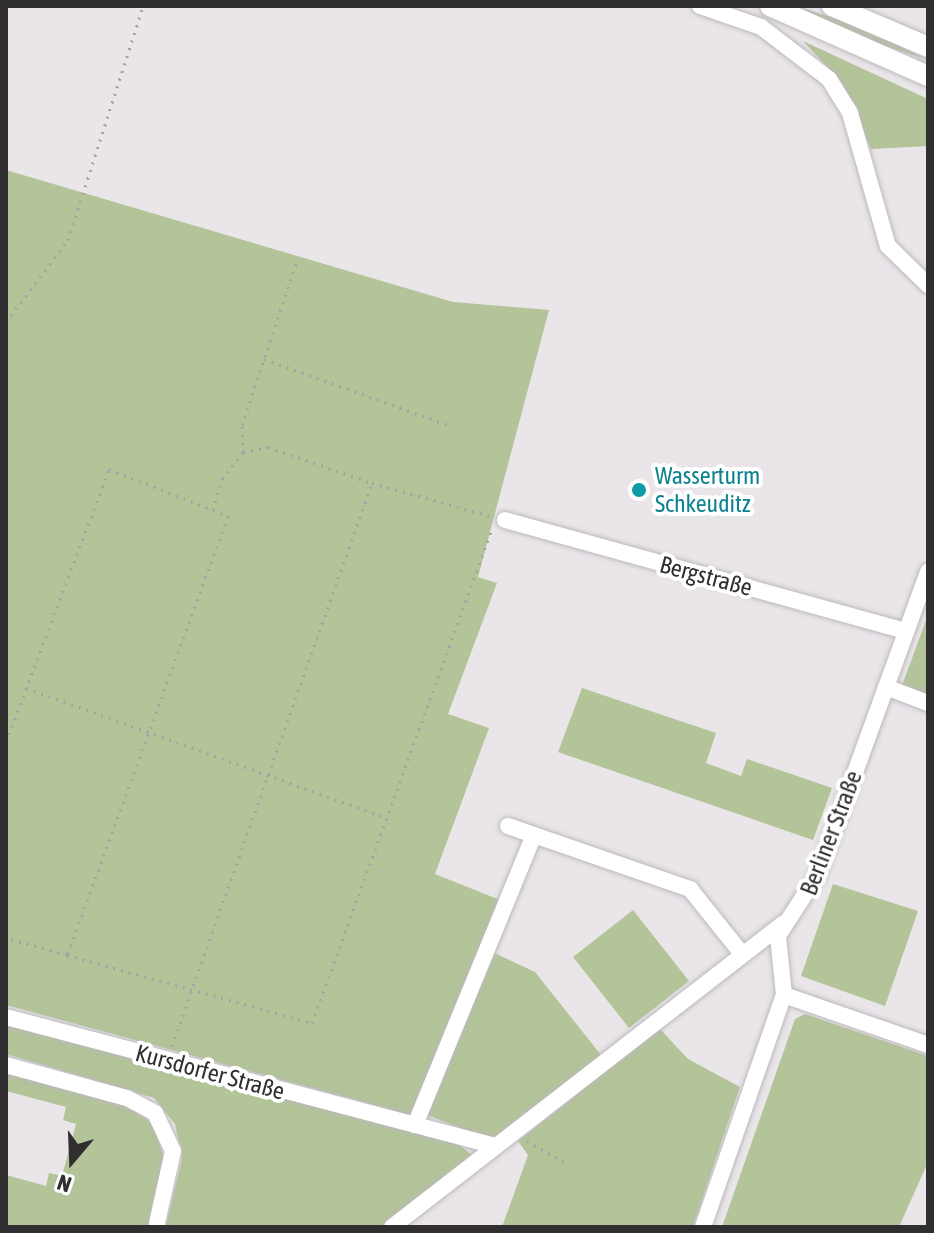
<!DOCTYPE html>
<html>
<head>
<meta charset="utf-8">
<style>
	body { margin:0 }
	#map { position:relative; width:934px; height:1233px; overflow:hidden; background:#e9e5e9; font-family:"Asap Condensed",sans-serif }
	div>[style] { position:absolute }
	.green>* { inset:0; background:#b2c498 }
	.path>* { height:3px; margin-top:-1.5px; transform-origin:0; background:repeating-linear-gradient(90deg,#a6a3a6 0 2px,transparent 0 8px) }
	.roads { filter:drop-shadow(0 0 2px #bdb8bc) drop-shadow(0 0 2px #bdb8bc) }
	.minor>* { height:16px; margin:-8px; padding:0 8px; transform-origin:8px; border-radius:8px; background:#fff }
	.major>* { height:20px; margin:-10px; padding:0 10px; transform-origin:10px; border-radius:10px; background:#fff }
	.dots>* { width:22px; height:22px; translate:-50% -50%; box-sizing:border-box; border:4px solid #fff; border-radius:50% }
	span { translate:-50% -50%; white-space:nowrap; text-align:center; line-height:1.15; -webkit-text-stroke:8px #fff; paint-order:stroke }
	.culture-label { font-size:24px; color:#0d838f }
	.left { translate:0 -50%; text-align:left }
	.street-label { font-size:24px; color:#302e30 }
	.frame { position:absolute; inset:0; border:8px solid #302e30; pointer-events:none }
	.north { position:absolute; left:32px; top:1121px; width:80px; height:80px; -webkit-text-stroke:6px #fff; paint-order:stroke; rotate:199deg; font-size:22px; font-weight:700; line-height:32px; text-align:center; color:#302e30 }
	.north::after { content:''; display:block; margin:auto; width:28px; height:36px; background:#302e30; clip-path:polygon(50% 0,100% 100%,50% 72%,0 100%) }
</style>
</head>
<body>
<div id="map">
	<div class="green">
		<div style="clip-path:polygon(795px 6px,859px 26px,928px 60px,870px 41px)"></div>
		<div style="clip-path:polygon(803px 41px,928px 99px,928px 146px,871px 149px,842px 83px)"></div>
		<div style="clip-path:polygon(6px 170px,453px 302px,549px 310px,478px 577px,497px 583px,448px 714px,489px 728px,435px 874px,500px 900px,411px 1115px,6px 1005px)"></div>
		<div style="clip-path:polygon(928px 615px,928px 698px,901px 688px)"></div>
		<div style="clip-path:polygon(582px 688px,716px 733px,706px 763px,741px 776px,747px 759px,832px 788px,813px 840px,558px 752px)"></div>
		<div style="clip-path:polygon(833px 884px,918px 911px,885px 1006px,801px 976px)"></div>
		<div style="clip-path:polygon(633px 910px,689px 981px,629px 1028px,573px 957px)"></div>
		<div style="clip-path:polygon(492px 952px,535px 972px,601px 1055px,496px 1136px,484px 1137px,427px 1115px)"></div>
		<div style="clip-path:polygon(805px 1014px,928px 1056px,928px 1162px,899px 1227px,722px 1227px,795px 1019px)"></div>
		<div style="clip-path:polygon(6px 1023px,221px 1080px,232px 1093px,238px 1082px,459px 1144px,474px 1157px,386px 1227px,6px 1227px,6px 1175px,46px 1186px,49px 1173px,62px 1176px,76px 1124px,63px 1120px,66px 1107px,6px 1091px,6px 1074px,124px 1105px,153px 1123px,164px 1158px,149px 1221px,166px 1225px,182px 1159px,175px 1124px,154px 1098px,6px 1054px)"></div>
		<div style="clip-path:polygon(660px 1029px,688px 1059px,740px 1087px,693px 1227px,502px 1227px,528px 1155px,518px 1141px)"></div>
	</div>
	<div class="path">
		<div style="left:6px;top:322px;width:103px;rotate:-52.9deg"></div>
		<div style="left:68px;top:240px;width:246px;rotate:-72.2deg"></div>
		<div style="left:264px;top:359px;width:195px;rotate:19.7deg"></div>
		<div style="left:243px;top:452px;width:27px;rotate:-92deg"></div>
		<div style="left:242px;top:425px;width:176px;rotate:-71.5deg"></div>
		<div style="left:213px;top:510px;width:32px;rotate:-74deg"></div>
		<div style="left:222px;top:479px;width:34px;rotate:-52deg"></div>
		<div style="left:243px;top:452px;width:25px;rotate:-11deg"></div>
		<div style="left:268px;top:447px;width:110px;rotate:19.1deg"></div>
		<div style="left:26px;top:688px;width:384px;rotate:19.8deg"></div>
		<div style="left:6px;top:742px;width:292px;rotate:-69.3deg"></div>
		<div style="left:109px;top:469px;width:128px;rotate:21.6deg"></div>
		<div style="left:228px;top:516px;width:468px;rotate:110.1deg"></div>
		<div style="left:67px;top:955px;width:63px;rotate:-164.4deg"></div>
		<div style="left:67px;top:955px;width:254px;rotate:15.5deg"></div>
		<div style="left:312px;top:1023px;width:526px;rotate:-69.98deg"></div>
		<div style="left:172px;top:1046px;width:597px;rotate:-70.44deg"></div>
		<div style="left:372px;top:483px;width:123px;rotate:15.6deg"></div>
		<div style="left:527px;top:1141px;width:48px;rotate:29.7deg"></div>
	</div>
	<div class="roads">
		<div class="minor">
			<div style="left:700px;top:6px;width:65px;rotate:19deg"></div>
			<div style="left:761px;top:27px;width:86px;rotate:37.4deg"></div>
			<div style="left:829px;top:79px;width:40px;rotate:58deg"></div>
			<div style="left:850px;top:113px;width:138px;rotate:74.1deg"></div>
			<div style="left:888px;top:246px;width:56px;rotate:44.3deg"></div>
			<div style="left:505px;top:520px;width:416px;rotate:15.5deg"></div>
			<div style="left:886px;top:687px;width:45px;rotate:20.9deg"></div>
			<div style="left:508px;top:826px;width:193px;rotate:19.1deg"></div>
			<div style="left:690px;top:889px;width:83px;rotate:51.3deg"></div>
			<div style="left:784px;top:995px;width:152px;rotate:19.1deg"></div>
			<div style="left:6px;top:1017px;width:502px;rotate:14.78deg"></div>
			<div style="left:6px;top:1065px;width:125px;rotate:15.3deg"></div>
			<div style="left:127px;top:1098px;width:32px;rotate:28deg"></div>
			<div style="left:155px;top:1113px;width:42px;rotate:64.7deg"></div>
			<div style="left:173px;top:1151px;width:74px;rotate:102.5deg"></div>
			<div style="left:415px;top:1125px;width:313px;rotate:-67.7deg"></div>
			<div style="left:392px;top:1227px;width:495px;rotate:-37.8deg"></div>
			<div style="left:703px;top:1227px;width:246px;rotate:-70.8deg"></div>
			<div style="left:784px;top:995px;width:59px;rotate:-95.8deg"></div>
			<div style="left:778px;top:936px;width:74px;rotate:-57.2deg"></div>
			<div style="left:818px;top:874px;width:322px;rotate:-70deg"></div>
		</div>
		<div class="major">
			<div style="left:770px;top:6px;width:173px;rotate:23.9deg"></div>
			<div style="left:832px;top:6px;width:104px;rotate:23.1deg"></div>
		</div>
	</div>
	<div class="dots">
		<div style="left:639px;top:490px;background:#0f9aa8"></div>
	</div>
	<div class="culture-label">
		<span class="left" style="left:655px;top:490px">Wasserturm<br>Schkeuditz</span>
	</div>
	<div class="street-label">
		<span style="left:706px;top:576px;rotate:15deg">Bergstraße</span>
		<span style="left:831px;top:833px;rotate:-69deg">Berliner Straße</span>
		<span style="left:210px;top:1072px;rotate:15deg">Kursdorfer Straße</span>
	</div>
	<div class="frame"></div>
	<div class="north">N</div>
</div>
</body>
</html>
